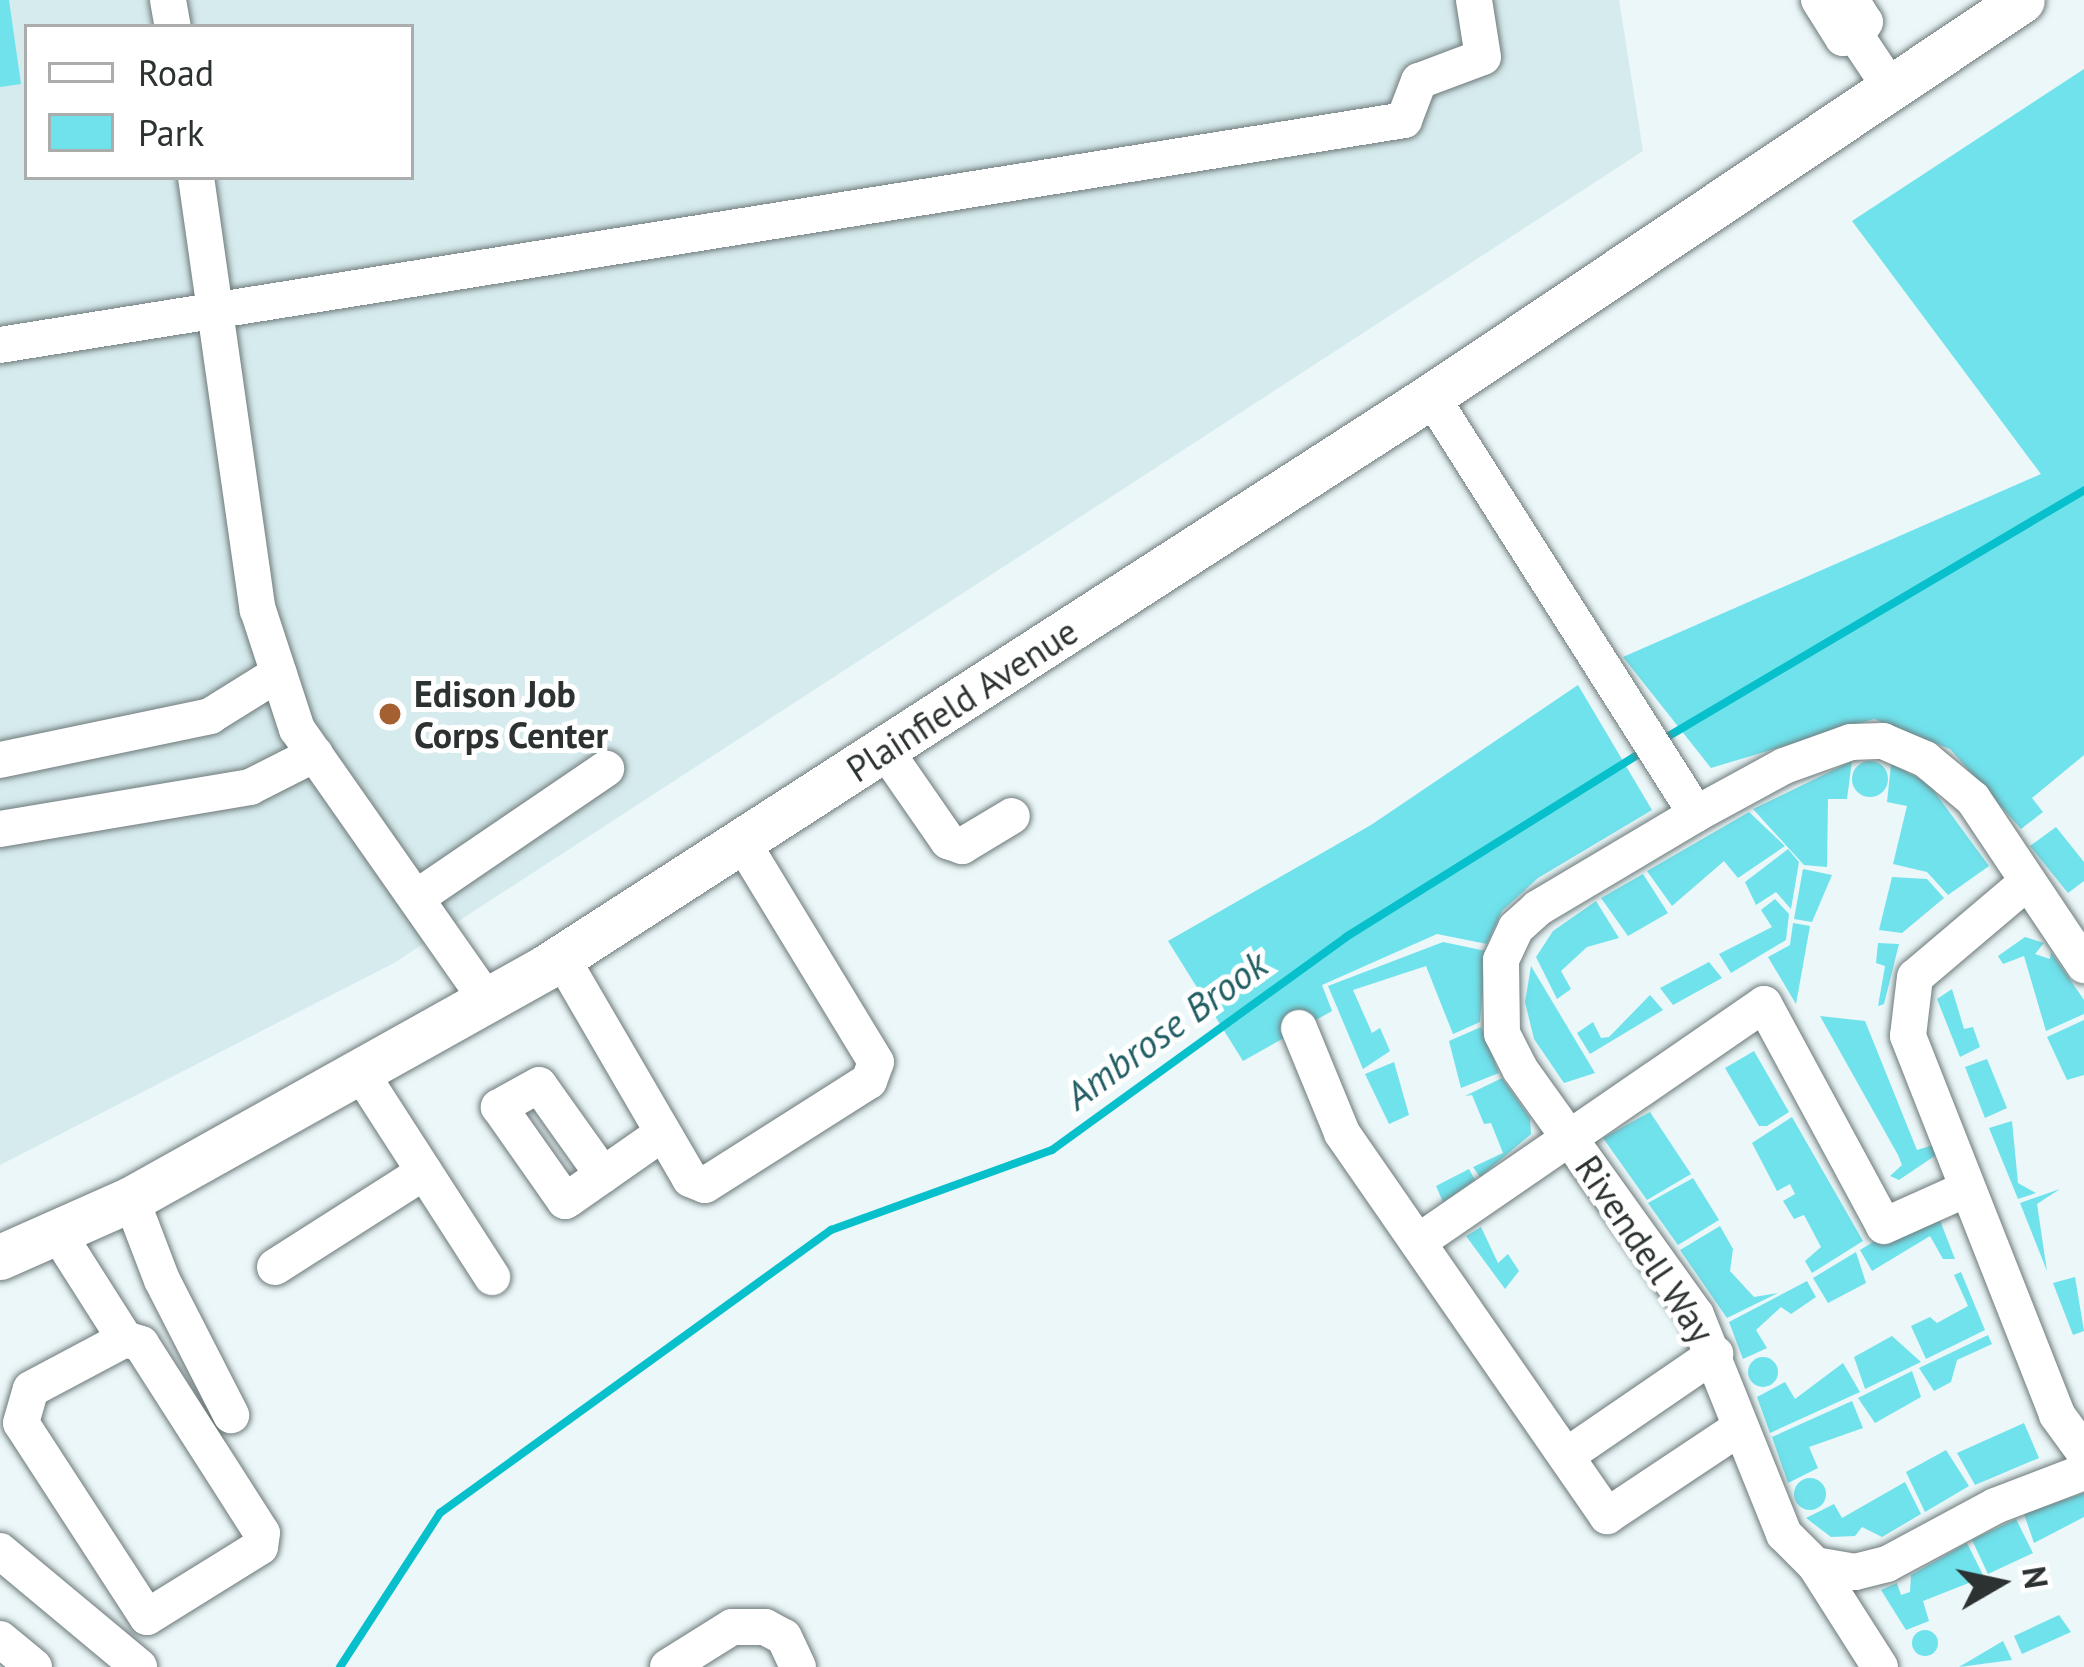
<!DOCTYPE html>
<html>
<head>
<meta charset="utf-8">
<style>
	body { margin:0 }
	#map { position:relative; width:2084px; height:1667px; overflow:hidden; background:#ebf7f8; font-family:"PT Sans",sans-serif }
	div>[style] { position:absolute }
	.built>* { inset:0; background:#d6ebed }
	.green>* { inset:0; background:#70e2ec }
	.round { border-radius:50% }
	.stream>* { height:8px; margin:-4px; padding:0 4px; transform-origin:4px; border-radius:4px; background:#07c0cc }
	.roads { filter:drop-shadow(0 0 3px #6e797a) drop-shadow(0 0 3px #6e797a) }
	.minor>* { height:36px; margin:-18px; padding:0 18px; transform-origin:18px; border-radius:18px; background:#fff }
	.major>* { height:45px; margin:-22.5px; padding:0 22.5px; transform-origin:22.5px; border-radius:22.5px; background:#fff }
	.dots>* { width:33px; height:33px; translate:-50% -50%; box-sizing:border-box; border:6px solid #fff; border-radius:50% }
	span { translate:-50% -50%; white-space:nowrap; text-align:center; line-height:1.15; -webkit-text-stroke:10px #fff; paint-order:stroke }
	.poi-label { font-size:36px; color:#2c3131; font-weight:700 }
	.left { translate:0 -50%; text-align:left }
	.street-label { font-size:36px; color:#2c3131 }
	.water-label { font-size:39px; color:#215e63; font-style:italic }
	.legend { position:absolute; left:24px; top:24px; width:390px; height:156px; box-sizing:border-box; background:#fff; border:3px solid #abadad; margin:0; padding:15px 21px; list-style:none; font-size:36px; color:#2c3131 }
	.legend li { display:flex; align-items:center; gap:24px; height:60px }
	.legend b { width:60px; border:3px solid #abadad }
	.north { position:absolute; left:1940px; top:1523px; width:120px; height:120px; -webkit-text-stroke:9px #fff; paint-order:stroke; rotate:81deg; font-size:33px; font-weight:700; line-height:48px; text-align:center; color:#2c3131 }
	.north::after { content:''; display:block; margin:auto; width:42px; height:54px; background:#2c3131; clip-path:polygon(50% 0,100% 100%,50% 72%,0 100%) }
</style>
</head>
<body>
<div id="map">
	<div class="built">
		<div style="clip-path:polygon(evenodd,0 0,1619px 0,1643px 151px,394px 963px,0 1165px,0 0,27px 27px,411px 27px,411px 177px,27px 177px,27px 27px)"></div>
	</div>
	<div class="green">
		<div style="clip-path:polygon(0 0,9px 0,21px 84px,0 87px)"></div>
		<div style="clip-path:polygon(2084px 69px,2084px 755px,2032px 798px,2043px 812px,2021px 829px,1950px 749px,1874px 719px,1711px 768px,1623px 657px,2041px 474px,1852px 221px)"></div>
		<div style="clip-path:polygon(1578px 685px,1652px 810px,1538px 878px,1502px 911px,1487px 944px,1437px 934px,1322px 985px,1332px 1011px,1243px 1061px,1168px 941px,1371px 825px)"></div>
		<div class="round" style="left:1852px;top:761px;width:36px;height:36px"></div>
		<div style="clip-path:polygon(1852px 761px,1847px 799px,1828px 799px,1827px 867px,1804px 865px,1753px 809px)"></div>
		<div style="clip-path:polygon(1891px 764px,1928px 783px,1989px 866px,1948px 895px,1927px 872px,1893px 864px,1907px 806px,1887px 802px)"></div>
		<div style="clip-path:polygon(1749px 812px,1785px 846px,1738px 878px,1724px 861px,1672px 906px,1647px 871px)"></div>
		<div style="clip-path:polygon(2056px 827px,2084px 862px,2084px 881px,2068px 893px,2030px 846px)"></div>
		<div style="clip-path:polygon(1788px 849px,1799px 862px,1791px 909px,1776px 892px,1756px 905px,1745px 882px)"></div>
		<div style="clip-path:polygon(1803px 869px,1832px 875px,1812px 922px,1794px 919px)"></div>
		<div style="clip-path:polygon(1643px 874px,1668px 913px,1628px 936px,1601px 898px)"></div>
		<div style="clip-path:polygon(1892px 877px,1927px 879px,1944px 898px,1902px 933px,1879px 930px)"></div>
		<div style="clip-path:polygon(1775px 899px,1789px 914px,1786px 940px,1731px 973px,1719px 954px,1772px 927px,1761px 910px)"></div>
		<div style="clip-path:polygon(1596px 901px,1619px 938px,1587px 947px,1561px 971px,1571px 989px,1557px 999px,1536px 957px,1553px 931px)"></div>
		<div style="clip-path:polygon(1793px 923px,1810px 926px,1796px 1004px,1768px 957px,1790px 945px)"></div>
		<div style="clip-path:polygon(2025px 937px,2044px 943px,2035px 954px,2050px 959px,2051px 952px,2084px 1000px,2084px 1014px,2046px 1031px,2024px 956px,2003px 964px,1998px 956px)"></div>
		<div style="clip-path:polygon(1443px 942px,1486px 951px,1480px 1022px,1453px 1034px,1426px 966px,1353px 990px,1372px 1033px,1380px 1028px,1390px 1051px,1363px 1069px,1328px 986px)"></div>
		<div style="clip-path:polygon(1878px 943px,1899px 944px,1884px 1004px,1878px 1006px,1885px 966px,1876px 963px)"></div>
		<div style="clip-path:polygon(1709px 962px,1722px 978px,1673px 1005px,1660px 988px)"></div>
		<div style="clip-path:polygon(1531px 966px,1595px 1073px,1564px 1083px,1534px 1039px,1525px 1002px)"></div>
		<div style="clip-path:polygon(1952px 989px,1964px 1029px,1973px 1027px,1980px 1047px,1960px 1057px,1937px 999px)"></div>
		<div style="clip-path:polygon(1650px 995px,1663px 1010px,1590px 1054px,1577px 1033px,1593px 1022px,1601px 1038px,1609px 1037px)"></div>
		<div style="clip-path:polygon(1820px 1016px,1865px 1021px,1917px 1150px,1933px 1145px,1936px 1155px,1899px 1180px,1890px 1176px,1902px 1165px,1898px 1155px)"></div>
		<div style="clip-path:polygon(2084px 1020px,2084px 1075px,2067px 1080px,2047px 1037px)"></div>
		<div style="clip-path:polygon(1481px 1027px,1499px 1073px,1461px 1088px,1449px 1041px)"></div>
		<div style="clip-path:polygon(1754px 1051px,1789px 1112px,1767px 1126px,1759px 1126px,1725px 1068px)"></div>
		<div style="clip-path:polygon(1987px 1059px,2007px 1108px,1985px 1118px,1965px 1067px)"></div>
		<div style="clip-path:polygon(1394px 1062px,1409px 1115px,1389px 1124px,1365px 1074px)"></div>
		<div style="clip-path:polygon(1502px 1078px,1530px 1118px,1531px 1134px,1480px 1177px,1473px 1167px,1503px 1153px,1491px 1123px,1484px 1124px,1472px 1095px,1465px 1096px)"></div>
		<div style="clip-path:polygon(1650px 1112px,1691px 1174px,1647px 1200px,1603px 1138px)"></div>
		<div style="clip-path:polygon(1792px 1117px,1863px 1241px,1812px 1273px,1805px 1261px,1821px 1247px,1804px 1215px,1794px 1219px,1783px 1201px,1795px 1194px,1790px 1184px,1777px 1191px,1752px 1143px)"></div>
		<div style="clip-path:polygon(2012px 1121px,2018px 1183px,2036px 1193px,2018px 1199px,1989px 1128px)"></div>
		<div style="clip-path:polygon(1469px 1169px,1475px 1180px,1443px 1202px,1436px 1186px)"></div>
		<div style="clip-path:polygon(1693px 1178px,1719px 1220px,1678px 1245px,1648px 1203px)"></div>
		<div style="clip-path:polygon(2060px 1189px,2037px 1204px,2047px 1271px,2020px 1203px)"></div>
		<div style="clip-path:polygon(1934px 1205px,1955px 1259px,1943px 1259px,1930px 1236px,1872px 1271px,1860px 1250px)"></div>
		<div style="clip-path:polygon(1720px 1226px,1733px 1249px,1730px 1271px,1754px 1297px,1778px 1293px,1727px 1318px,1680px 1250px)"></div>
		<div style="clip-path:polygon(1481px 1227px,1498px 1263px,1508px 1254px,1519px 1271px,1505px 1289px,1466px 1236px)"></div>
		<div style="clip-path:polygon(1856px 1252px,1866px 1283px,1828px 1303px,1813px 1278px)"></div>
		<div style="clip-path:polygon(1961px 1272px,1985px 1330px,1926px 1359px,1911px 1326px,1930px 1317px,1937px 1323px,1968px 1306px,1954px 1275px)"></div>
		<div style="clip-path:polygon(2075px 1277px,2084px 1331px,2073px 1335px,2053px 1283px)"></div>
		<div style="clip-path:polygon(1807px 1281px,1816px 1297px,1791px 1314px,1781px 1307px,1756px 1330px,1767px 1348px,1743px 1359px,1729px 1322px)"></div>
		<div style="clip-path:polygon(1988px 1335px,1992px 1344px,1957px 1360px,1951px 1382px,1934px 1391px,1919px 1368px)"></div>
		<div style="clip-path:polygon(1892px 1336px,1921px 1362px,1865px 1389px,1854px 1357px)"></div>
		<div class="round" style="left:1748px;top:1357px;width:30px;height:30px"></div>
		<div style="clip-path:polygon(1843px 1363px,1860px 1392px,1770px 1433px,1757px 1397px,1785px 1382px,1795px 1399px)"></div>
		<div style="clip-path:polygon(1912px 1371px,1921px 1397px,1875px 1423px,1858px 1398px)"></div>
		<div style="clip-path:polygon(1852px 1401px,1863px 1428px,1809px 1447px,1818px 1468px,1788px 1483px,1772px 1437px)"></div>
		<div style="clip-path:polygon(2024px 1423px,2039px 1458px,1975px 1485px,1957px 1453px)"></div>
		<div style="clip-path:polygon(1946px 1450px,1969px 1486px,1925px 1512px,1906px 1472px)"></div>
		<div class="round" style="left:1794px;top:1478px;width:32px;height:32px"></div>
		<div style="clip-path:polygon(1905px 1482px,1921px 1514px,1882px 1537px,1862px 1527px,1855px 1536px,1831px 1537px,1806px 1518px,1834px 1504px,1842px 1518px)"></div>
		<div style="clip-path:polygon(2084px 1493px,2084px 1517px,2034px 1543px,2024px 1514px)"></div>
		<div style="clip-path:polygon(2016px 1519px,2033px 1553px,1988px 1574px,1972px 1540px)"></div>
		<div style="clip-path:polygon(1967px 1543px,1984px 1577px,1923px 1601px,1929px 1621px,1906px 1630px,1881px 1590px,1897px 1583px,1901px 1595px,1910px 1592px,1911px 1575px)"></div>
		<div style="clip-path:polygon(2059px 1615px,2071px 1632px,2022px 1654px,2014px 1636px)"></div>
		<div class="round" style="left:1912px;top:1630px;width:26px;height:26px"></div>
		<div style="clip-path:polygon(2003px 1641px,2012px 1660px,1959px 1667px)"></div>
	</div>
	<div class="stream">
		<div style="left:1662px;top:740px;width:490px;rotate:-30.6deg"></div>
		<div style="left:340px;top:1667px;width:184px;rotate:-57deg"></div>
		<div style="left:440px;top:1513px;width:483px;rotate:-35.9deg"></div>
		<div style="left:831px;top:1230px;width:235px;rotate:-19.9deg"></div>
		<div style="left:1052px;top:1150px;width:363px;rotate:-35.9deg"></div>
		<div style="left:1346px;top:937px;width:351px;rotate:-32deg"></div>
	</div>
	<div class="roads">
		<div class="minor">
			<div style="left:168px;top:0;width:27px;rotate:80deg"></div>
			<div style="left:1819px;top:0;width:45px;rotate:57.7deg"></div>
			<div style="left:1843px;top:38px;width:13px;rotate:-9deg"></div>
			<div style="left:1851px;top:0;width:26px;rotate:58deg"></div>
			<div style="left:1865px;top:22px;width:17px;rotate:123deg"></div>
			<div style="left:1856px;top:36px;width:61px;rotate:56.3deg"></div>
			<div style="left:196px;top:177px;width:437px;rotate:81.9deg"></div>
			<div style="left:258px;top:610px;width:125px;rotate:71.9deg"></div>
			<div style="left:297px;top:729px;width:333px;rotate:55deg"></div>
			<div style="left:0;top:345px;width:1422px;rotate:-9.1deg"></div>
			<div style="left:1404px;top:120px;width:42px;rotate:-69deg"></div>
			<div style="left:1419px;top:81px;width:68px;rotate:-20.6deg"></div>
			<div style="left:1483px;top:57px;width:58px;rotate:-99deg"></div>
			<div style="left:1431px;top:396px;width:495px;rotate:57.6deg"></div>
			<div style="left:885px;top:750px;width:111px;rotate:55.3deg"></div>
			<div style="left:948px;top:841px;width:15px;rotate:20deg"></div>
			<div style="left:962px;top:846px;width:58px;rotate:-31deg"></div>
			<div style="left:0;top:760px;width:215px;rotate:-11.8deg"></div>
			<div style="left:210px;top:716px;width:81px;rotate:-31.9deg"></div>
			<div style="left:0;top:829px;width:254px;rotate:-9.5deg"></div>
			<div style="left:250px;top:787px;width:73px;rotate:-26.9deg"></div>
			<div style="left:2026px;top:883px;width:145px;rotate:139.7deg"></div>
			<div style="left:1915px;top:977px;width:59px;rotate:96.8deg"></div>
			<div style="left:1908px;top:1036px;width:407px;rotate:68.5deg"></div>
			<div style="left:2057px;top:1415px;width:46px;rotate:53.9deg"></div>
			<div style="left:416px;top:898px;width:230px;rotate:-34.2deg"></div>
			<div style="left:561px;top:957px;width:257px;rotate:59.8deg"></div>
			<div style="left:690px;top:1179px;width:16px;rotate:22deg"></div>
			<div style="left:705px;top:1185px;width:194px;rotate:-32.4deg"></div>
			<div style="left:869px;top:1081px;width:20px;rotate:-70deg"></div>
			<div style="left:876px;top:1062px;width:258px;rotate:-121.3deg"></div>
			<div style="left:1299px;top:1028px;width:113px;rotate:67.7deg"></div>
			<div style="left:1342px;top:1133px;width:466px;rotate:55.3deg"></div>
			<div style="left:1607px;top:1516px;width:157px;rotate:-33.6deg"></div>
			<div style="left:360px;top:1072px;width:244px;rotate:57.2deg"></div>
			<div style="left:603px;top:1175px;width:110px;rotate:-125.4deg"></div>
			<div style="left:539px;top:1085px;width:46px;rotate:151.2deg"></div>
			<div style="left:499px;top:1107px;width:115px;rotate:54.9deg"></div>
			<div style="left:565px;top:1201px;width:6px;rotate:-31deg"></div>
			<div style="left:570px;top:1198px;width:113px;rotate:-35deg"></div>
			<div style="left:131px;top:1199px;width:87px;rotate:69.1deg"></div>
			<div style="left:162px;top:1280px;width:152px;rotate:62.9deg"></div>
			<div style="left:57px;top:1232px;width:127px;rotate:57.6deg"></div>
			<div style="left:1418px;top:1242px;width:420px;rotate:-34.5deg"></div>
			<div style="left:1764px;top:1004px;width:252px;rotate:61.6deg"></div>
			<div style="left:1884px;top:1226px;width:88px;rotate:-24.2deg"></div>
			<div style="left:275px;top:1267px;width:177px;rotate:-32.5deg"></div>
			<div style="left:125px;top:1339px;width:17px;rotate:17deg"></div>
			<div style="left:141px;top:1344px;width:224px;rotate:57.4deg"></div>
			<div style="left:262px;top:1533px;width:14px;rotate:98deg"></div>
			<div style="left:260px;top:1547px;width:133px;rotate:148.2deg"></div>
			<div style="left:147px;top:1617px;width:231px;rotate:-123deg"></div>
			<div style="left:21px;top:1423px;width:35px;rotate:-74deg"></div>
			<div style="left:31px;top:1389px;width:106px;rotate:-28deg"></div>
			<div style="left:1566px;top:1456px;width:181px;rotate:-34.4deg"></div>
			<div style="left:0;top:1551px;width:181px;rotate:39.8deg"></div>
			<div style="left:1815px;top:1565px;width:41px;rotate:9.9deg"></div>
			<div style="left:1855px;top:1572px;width:33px;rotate:-14deg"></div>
			<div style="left:1887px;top:1564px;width:123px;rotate:-28.2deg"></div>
			<div style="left:1995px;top:1506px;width:95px;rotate:-20.9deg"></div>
			<div style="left:0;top:1639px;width:44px;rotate:39.5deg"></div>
			<div style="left:668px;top:1667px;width:75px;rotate:-32deg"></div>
			<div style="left:732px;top:1627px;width:33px"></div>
			<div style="left:765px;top:1627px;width:21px;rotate:28deg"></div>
			<div style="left:784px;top:1637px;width:33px;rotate:65deg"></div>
			<div style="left:1880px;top:1667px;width:121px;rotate:-122.5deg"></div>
			<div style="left:1815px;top:1565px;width:44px;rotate:-135deg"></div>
			<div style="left:1784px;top:1534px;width:236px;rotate:-111.9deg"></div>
			<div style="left:1696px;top:1315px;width:302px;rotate:-125.6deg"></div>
			<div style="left:1520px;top:1069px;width:39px;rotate:-117deg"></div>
			<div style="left:1502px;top:1034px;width:74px;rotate:-90.8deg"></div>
			<div style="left:1501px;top:960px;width:35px;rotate:-65deg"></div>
			<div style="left:1516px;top:928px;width:30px;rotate:-42deg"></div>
			<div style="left:1538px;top:908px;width:184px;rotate:-30.7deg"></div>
			<div style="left:1696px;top:814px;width:100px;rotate:-28.6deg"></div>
			<div style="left:1784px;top:766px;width:71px;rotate:-19.7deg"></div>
			<div style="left:1851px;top:742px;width:32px;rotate:-2deg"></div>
			<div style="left:1883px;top:741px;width:46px;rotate:23.2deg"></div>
			<div style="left:1925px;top:759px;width:62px;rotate:39.8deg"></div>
			<div style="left:1973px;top:799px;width:200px;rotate:56.2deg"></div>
		</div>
		<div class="major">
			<div style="left:0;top:1257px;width:143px;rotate:-23.9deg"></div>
			<div style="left:131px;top:1199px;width:475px;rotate:-29.2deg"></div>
			<div style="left:546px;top:967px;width:1053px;rotate:-32.83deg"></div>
			<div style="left:1431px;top:396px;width:711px;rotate:-33.82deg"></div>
		</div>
	</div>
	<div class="dots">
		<div style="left:390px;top:714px;background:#a56032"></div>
	</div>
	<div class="poi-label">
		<span class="left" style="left:414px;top:714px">Edison Job<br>Corps Center</span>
	</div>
	<div class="street-label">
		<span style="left:962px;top:700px;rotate:-33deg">Plainfield Avenue</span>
		<span style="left:1645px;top:1249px;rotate:56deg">Rivendell Way</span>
	</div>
	<div class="water-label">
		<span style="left:1166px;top:1030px;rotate:-36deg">Ambrose Brook</span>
	</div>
	<ul class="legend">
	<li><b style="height:15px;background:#fff"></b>Road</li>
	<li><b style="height:33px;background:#70e2ec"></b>Park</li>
	</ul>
	<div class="north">N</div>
</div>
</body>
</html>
